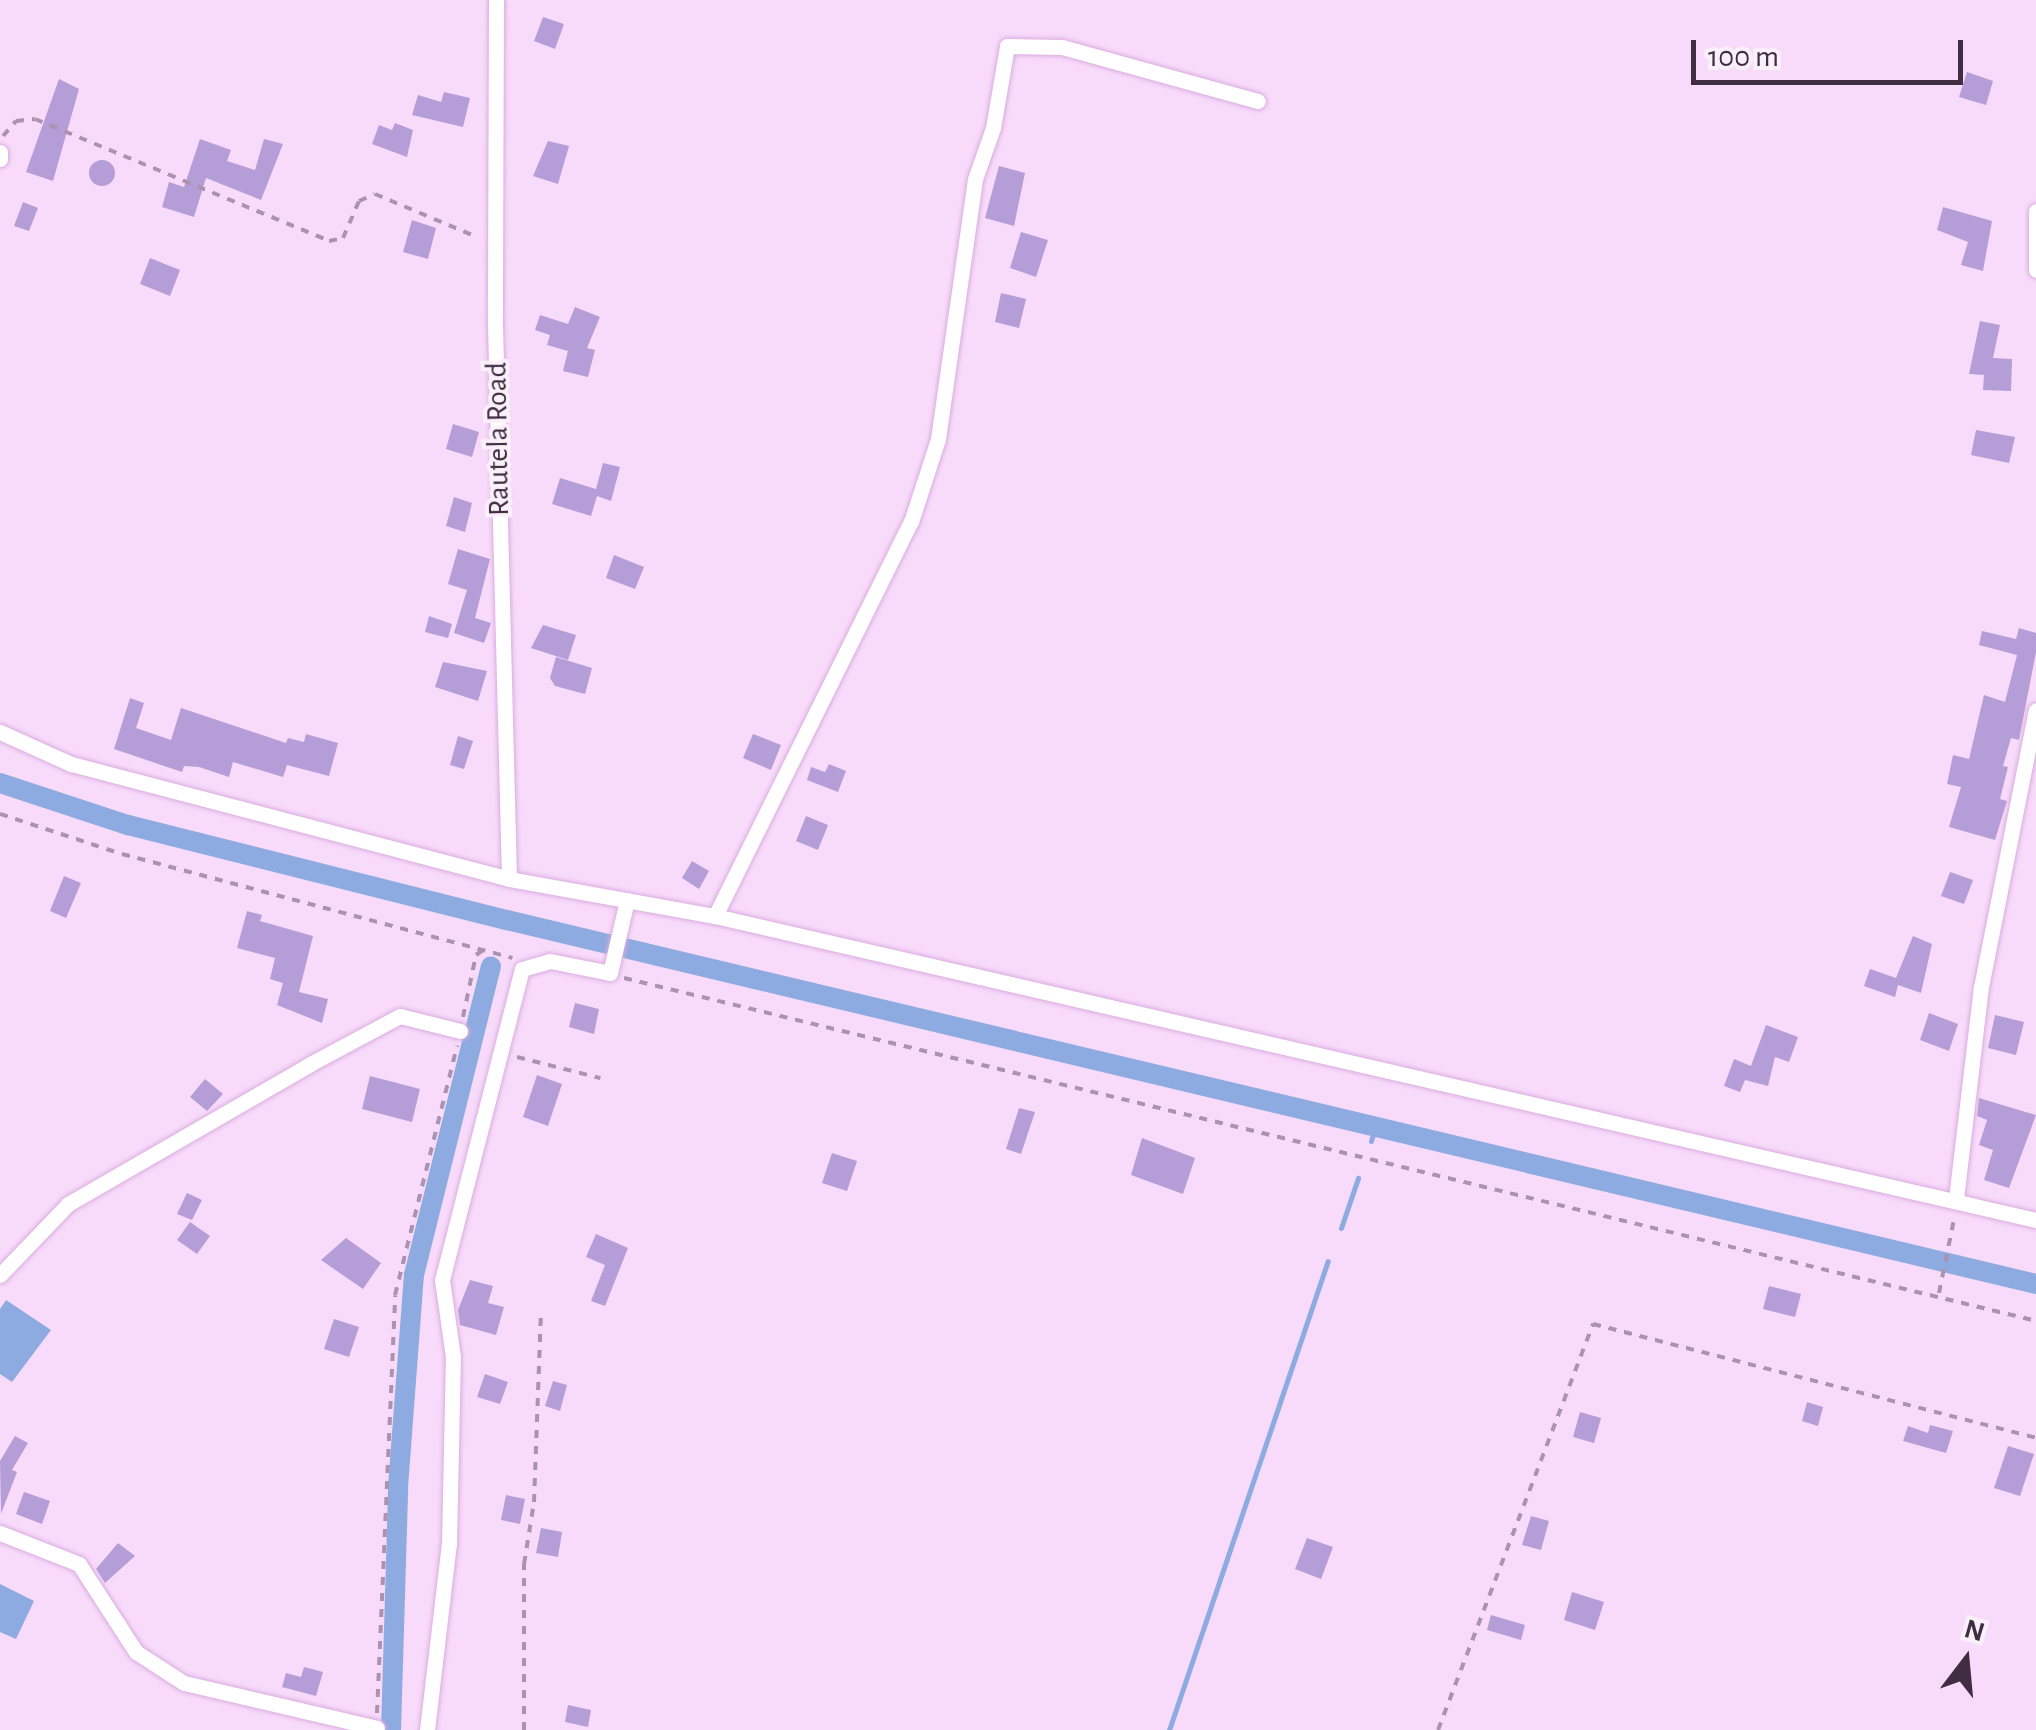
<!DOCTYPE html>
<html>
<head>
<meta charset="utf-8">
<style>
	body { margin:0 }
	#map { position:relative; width:2036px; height:1730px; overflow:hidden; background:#f8dbfb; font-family:"Alegreya Sans",sans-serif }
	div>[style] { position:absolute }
	.water>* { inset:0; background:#8daae1 }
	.stream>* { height:5px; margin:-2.5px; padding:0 2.5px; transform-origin:2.5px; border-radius:2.5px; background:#8daae1 }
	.canal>* { height:20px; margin:-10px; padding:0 10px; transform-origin:10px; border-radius:10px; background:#8daae1 }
	.building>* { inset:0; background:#b59dd7 }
	.round { border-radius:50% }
	.path>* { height:4px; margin-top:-2px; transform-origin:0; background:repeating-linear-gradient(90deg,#ab92ae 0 8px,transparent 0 16px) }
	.roads { filter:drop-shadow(0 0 2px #dbace0) drop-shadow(0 0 2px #dbace0) }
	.minor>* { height:15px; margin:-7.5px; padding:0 7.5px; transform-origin:7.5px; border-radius:7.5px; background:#fff }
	span { translate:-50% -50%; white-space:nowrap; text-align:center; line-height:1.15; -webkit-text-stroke:8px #f9f0fa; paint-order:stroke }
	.street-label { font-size:30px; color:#402d42 }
	.north { position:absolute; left:1916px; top:1610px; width:100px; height:100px; -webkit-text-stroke:8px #f9f0fa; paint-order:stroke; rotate:16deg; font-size:28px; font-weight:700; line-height:40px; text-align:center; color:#402d42 }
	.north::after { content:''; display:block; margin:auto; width:35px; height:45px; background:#402d42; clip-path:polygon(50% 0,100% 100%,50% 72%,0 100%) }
	.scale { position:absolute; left:1691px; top:40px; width:272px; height:45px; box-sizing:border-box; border:5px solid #402d42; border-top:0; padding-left:12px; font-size:30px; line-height:35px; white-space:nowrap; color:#402d42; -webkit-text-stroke:8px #f9f0fa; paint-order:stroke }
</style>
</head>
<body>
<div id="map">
	<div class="water">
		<div style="clip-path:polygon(6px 1300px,51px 1330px,12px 1382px,0 1374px,0 1309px)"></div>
		<div style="clip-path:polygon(0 1584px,34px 1601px,16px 1639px,0 1632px)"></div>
	</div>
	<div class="stream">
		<div style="left:1371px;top:1141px;width:17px;rotate:-73deg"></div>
		<div style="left:1341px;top:1228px;width:53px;rotate:-71.2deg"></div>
		<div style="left:1169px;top:1730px;width:495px;rotate:-71.3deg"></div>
	</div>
	<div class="canal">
		<div style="left:0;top:783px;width:135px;rotate:18.2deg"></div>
		<div style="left:128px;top:825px;width:391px;rotate:14.1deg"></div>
		<div style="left:507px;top:920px;width:1572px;rotate:13.39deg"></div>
		<div style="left:391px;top:1730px;width:243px;rotate:-88.3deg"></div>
		<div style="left:398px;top:1487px;width:213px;rotate:-85.7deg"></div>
		<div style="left:414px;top:1275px;width:318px;rotate:-76deg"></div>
	</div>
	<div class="building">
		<div style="clip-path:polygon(543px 17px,564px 24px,555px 49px,534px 41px)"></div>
		<div style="clip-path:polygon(1967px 72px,1993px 81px,1986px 105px,1959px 97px)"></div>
		<div style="clip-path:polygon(59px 79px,79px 89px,53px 181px,26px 172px)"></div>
		<div style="clip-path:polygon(444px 92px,470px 98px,463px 127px,412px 115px,418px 95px,441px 102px)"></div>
		<div style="clip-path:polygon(395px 123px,413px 130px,407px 157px,372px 144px,379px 125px,392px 130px)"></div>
		<div style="clip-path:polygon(200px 139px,231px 150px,227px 161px,255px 170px,264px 139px,283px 144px,261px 200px,206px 178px,194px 217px,162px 207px,169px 182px,184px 187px)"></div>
		<div style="clip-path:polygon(548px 141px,569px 146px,558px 184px,533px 176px)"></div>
		<div class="round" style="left:89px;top:160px;width:26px;height:26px"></div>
		<div style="clip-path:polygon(999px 166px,1025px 173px,1014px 226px,985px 218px)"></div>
		<div style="clip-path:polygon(23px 202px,38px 208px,29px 231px,14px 226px)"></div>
		<div style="clip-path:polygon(1943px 207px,1992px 221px,1983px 271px,1961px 265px,1968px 242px,1937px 230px)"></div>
		<div style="clip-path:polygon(412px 220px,436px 228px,428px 259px,403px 252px)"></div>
		<div style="clip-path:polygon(1021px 232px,1048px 240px,1036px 277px,1010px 268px)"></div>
		<div style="clip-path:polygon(150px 258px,180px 270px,170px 296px,140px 284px)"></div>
		<div style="clip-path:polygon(1001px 293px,1026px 299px,1019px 328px,995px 322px)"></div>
		<div style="clip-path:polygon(575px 307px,600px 317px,587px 348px,595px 350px,588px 377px,563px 371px,568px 351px,547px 345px,550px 335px,535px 330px,540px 315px,568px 324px)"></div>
		<div style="clip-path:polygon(1980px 321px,2000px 325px,1993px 358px,2012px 359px,2011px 391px,1983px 390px,1984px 375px,1969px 374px)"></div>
		<div style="clip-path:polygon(453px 424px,479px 432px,472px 457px,446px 449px)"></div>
		<div style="clip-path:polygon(1976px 430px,2015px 437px,2009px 463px,1971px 455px)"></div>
		<div style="clip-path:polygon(603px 463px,620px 467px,611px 501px,597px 496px,591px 516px,552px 504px,560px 478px,596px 489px)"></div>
		<div style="clip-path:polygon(454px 497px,472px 503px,465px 532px,446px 526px)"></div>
		<div style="clip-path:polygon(458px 549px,490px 559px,475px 618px,491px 623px,484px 643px,454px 633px,467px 590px,448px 584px)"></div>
		<div style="clip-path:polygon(614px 555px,644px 567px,635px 589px,606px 578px)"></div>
		<div style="clip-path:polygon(429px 616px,452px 624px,448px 638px,425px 632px)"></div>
		<div style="clip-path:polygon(543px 625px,576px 635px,568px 660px,531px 648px)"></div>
		<div style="clip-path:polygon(2019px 628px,2036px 633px,2036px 652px,2019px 740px,2011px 738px,2003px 766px,2008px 767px,2000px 799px,2007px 801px,1995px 840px,1949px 827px,1961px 787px,1947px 784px,1953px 755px,1969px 759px,1984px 695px,2005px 702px,2017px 655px,1979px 645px,1982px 631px,2016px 639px)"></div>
		<div style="clip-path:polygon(556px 657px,592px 668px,585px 694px,555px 686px,550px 678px)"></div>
		<div style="clip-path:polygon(443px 662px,487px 671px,478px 701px,435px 687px)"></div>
		<div style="clip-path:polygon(130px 698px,144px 703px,136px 728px,171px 740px,181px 708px,286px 743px,288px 738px,304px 742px,306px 734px,338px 743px,329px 776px,287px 765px,283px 777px,233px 762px,229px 777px,199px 767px,184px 766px,182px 772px,114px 749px)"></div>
		<div style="clip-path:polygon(753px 734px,781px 745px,771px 770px,743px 758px)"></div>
		<div style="clip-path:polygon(458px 736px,473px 741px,464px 769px,450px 765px)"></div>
		<div style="clip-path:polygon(829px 764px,846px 771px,838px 792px,807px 780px,811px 767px,825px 772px)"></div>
		<div style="clip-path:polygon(806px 816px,828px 825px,818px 850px,796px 841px)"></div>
		<div style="clip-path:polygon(692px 861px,709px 871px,699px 889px,682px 878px)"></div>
		<div style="clip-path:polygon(1950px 872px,1973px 880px,1964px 904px,1941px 896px)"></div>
		<div style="clip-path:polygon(64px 876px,81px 883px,66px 918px,50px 911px)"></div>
		<div style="clip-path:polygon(247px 911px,262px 915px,260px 921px,313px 936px,299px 992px,328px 999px,322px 1023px,277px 1005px,283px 983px,270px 979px,275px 958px,237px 948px)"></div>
		<div style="clip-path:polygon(1913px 936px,1932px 944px,1921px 993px,1898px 985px,1895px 997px,1864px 986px,1870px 969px,1896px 978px)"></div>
		<div style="clip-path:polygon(575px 1003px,599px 1009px,594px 1034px,569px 1027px)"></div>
		<div style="clip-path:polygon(1929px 1013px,1958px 1024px,1949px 1051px,1920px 1040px)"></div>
		<div style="clip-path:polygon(1995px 1015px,2024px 1022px,2016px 1055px,1988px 1048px)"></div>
		<div style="clip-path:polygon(1766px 1025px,1798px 1037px,1789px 1062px,1775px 1057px,1768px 1086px,1745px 1080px,1740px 1092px,1724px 1086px,1734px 1059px,1751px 1066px)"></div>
		<div style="clip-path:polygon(537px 1075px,562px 1084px,548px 1126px,523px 1117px)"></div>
		<div style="clip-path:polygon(370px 1076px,420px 1089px,412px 1122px,362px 1109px)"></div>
		<div style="clip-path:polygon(205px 1079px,223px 1094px,207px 1111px,190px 1097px)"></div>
		<div style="clip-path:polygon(1979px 1098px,2036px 1115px,2009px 1188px,1984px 1180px,1993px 1150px,1979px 1145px,1987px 1120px,1977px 1116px)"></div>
		<div style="clip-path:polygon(1019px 1108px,1035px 1112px,1021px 1154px,1006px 1149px)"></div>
		<div style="clip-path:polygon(1142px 1138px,1195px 1158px,1183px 1194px,1131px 1175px)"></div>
		<div style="clip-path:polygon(832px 1153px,857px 1161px,847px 1191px,822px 1183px)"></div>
		<div style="clip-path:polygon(187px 1193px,202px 1200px,192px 1220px,177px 1214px)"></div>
		<div style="clip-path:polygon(190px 1222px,210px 1236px,197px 1254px,177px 1240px)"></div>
		<div style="clip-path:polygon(596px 1234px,628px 1248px,605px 1306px,591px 1301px,605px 1265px,586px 1257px)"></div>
		<div style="clip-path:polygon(346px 1238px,381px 1263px,363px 1289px,321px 1260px)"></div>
		<div style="clip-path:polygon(470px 1280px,493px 1286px,488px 1303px,504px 1307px,496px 1335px,460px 1325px,458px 1310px)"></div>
		<div style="clip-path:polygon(1769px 1286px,1801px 1294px,1795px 1317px,1763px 1309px)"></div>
		<div style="clip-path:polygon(334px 1319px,359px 1327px,349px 1357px,324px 1349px)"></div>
		<div style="clip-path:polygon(485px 1374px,508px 1382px,500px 1404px,477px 1397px)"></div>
		<div style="clip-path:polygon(553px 1381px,567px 1385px,560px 1411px,545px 1406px)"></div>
		<div style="clip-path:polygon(1807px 1402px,1823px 1407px,1818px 1426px,1802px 1421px)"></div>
		<div style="clip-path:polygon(1580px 1412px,1601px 1418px,1594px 1443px,1573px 1437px)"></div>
		<div style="clip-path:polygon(1930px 1425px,1953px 1431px,1946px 1453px,1903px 1441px,1908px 1426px,1928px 1433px)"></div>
		<div style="clip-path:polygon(15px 1436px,28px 1443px,12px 1470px,17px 1472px,1px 1514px,0 1461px)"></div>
		<div style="clip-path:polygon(2008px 1446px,2034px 1454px,2020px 1496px,1994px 1488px)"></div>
		<div style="clip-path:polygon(24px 1492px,50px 1501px,42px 1524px,16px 1514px)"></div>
		<div style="clip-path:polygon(506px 1495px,525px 1499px,520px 1524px,501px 1520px)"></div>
		<div style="clip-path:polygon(1531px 1516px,1549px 1521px,1541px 1550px,1522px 1545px)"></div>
		<div style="clip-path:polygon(541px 1528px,562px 1532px,558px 1557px,536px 1553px)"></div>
		<div style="clip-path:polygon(1307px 1538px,1333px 1547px,1321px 1579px,1295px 1569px)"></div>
		<div style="clip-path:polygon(118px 1543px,135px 1556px,105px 1583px,96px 1569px)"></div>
		<div style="clip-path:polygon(1572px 1592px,1604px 1602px,1595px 1630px,1564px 1620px)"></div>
		<div style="clip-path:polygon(1491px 1615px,1525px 1625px,1521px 1640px,1487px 1630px)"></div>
		<div style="clip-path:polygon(304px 1667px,323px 1672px,316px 1696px,282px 1687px,286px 1673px,301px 1677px)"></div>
		<div style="clip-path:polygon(568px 1705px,591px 1710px,588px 1727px,565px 1722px)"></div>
	</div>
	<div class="path">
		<div style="left:3px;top:136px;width:20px;rotate:-49deg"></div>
		<div style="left:16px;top:121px;width:19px;rotate:-6deg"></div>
		<div style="left:35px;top:119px;width:318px;rotate:22.5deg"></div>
		<div style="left:329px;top:241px;width:14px;rotate:-12deg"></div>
		<div style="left:343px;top:238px;width:40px;rotate:-66.6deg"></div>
		<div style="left:359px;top:201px;width:17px;rotate:-24deg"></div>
		<div style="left:375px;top:194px;width:111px;rotate:22.9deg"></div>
		<div style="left:0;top:814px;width:128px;rotate:18.2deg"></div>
		<div style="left:122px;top:854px;width:404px;rotate:14.9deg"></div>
		<div style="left:624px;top:978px;width:1453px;rotate:13.65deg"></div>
		<div style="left:463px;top:1017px;width:63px;rotate:-78.2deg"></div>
		<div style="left:476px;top:955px;width:12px;rotate:-35deg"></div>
		<div style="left:517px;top:1057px;width:86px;rotate:14.2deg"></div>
		<div style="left:1939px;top:1293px;width:76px;rotate:-78.5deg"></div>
		<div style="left:377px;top:1713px;width:418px;rotate:-87.5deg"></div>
		<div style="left:395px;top:1295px;width:257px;rotate:-76deg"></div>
		<div style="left:524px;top:1730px;width:166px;rotate:-90deg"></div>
		<div style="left:524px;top:1564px;width:63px;rotate:-80.8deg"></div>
		<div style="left:534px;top:1502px;width:189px;rotate:-87.9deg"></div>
		<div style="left:1438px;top:1730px;width:435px;rotate:-69.1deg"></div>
		<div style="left:1593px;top:1324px;width:457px;rotate:14.4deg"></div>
	</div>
	<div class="roads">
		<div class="minor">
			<div style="left:496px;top:0;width:325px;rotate:90.2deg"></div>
			<div style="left:495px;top:325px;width:554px;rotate:88.55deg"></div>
			<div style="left:0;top:152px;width:7px;rotate:90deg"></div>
			<div style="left:2036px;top:211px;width:59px;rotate:90deg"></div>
			<div style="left:0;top:732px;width:78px;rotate:24.3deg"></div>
			<div style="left:71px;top:764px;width:453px;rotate:14.7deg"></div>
			<div style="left:509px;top:879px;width:209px;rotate:10.2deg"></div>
			<div style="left:715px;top:916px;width:1356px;rotate:12.96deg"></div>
			<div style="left:715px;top:916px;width:440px;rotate:-63.6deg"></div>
			<div style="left:911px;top:522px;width:87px;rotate:-72deg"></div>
			<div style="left:938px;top:439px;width:263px;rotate:-81.9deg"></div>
			<div style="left:975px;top:179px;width:54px;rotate:-70.6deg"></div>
			<div style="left:993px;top:128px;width:83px;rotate:-80.3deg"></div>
			<div style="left:1007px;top:46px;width:55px;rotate:1deg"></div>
			<div style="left:1062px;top:47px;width:203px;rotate:15.4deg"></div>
			<div style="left:1956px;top:1199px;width:213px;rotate:-83.3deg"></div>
			<div style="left:1981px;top:987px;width:282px;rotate:-78.8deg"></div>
			<div style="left:0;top:1275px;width:98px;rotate:-46.2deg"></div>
			<div style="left:68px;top:1204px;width:280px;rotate:-30deg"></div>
			<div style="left:310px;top:1064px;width:102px;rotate:-28.1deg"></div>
			<div style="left:400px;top:1016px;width:62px;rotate:14deg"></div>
			<div style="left:0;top:1533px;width:85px;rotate:21.4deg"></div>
			<div style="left:79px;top:1564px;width:105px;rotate:57.1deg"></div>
			<div style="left:136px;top:1652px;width:57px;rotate:32.9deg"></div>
			<div style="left:184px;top:1683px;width:198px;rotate:13.1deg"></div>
			<div style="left:427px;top:1730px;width:187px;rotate:-83.3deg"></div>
			<div style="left:449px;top:1544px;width:187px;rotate:-88.8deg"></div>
			<div style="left:453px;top:1357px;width:78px;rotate:-98.1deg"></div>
			<div style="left:442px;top:1280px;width:321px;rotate:-75.6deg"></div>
			<div style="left:522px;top:969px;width:29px;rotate:-16deg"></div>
			<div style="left:550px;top:961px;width:61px;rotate:11.3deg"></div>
			<div style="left:610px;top:973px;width:75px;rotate:-76.9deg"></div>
		</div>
	</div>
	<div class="street-label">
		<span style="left:498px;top:439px;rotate:-91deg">Rautela Road</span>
	</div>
	<div class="north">N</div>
	<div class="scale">100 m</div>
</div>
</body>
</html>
